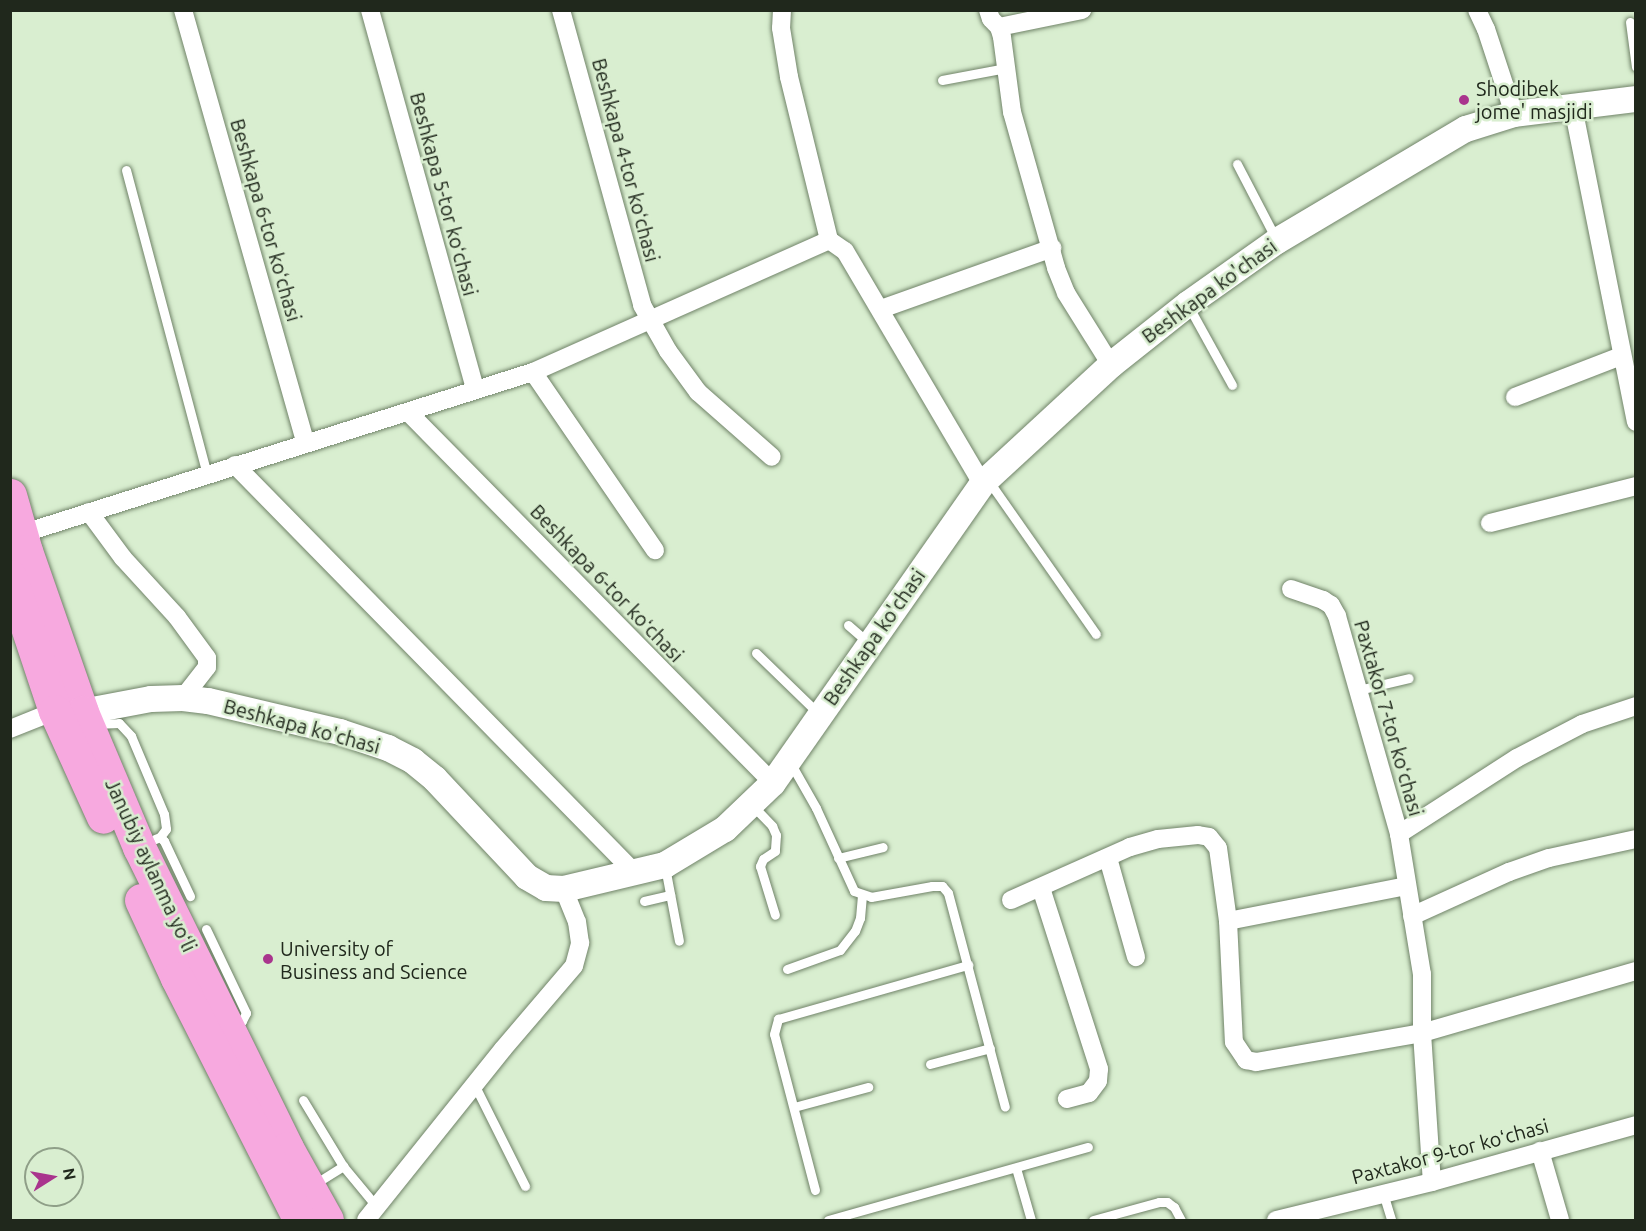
<!DOCTYPE html>
<html>
<head>
<meta charset="utf-8">
<style>
	body { margin:0 }
	#map { position:relative; width:1646px; height:1231px; overflow:hidden; background:#d9eed0; font-family:Ubuntu,sans-serif }
	div>[style] { position:absolute }
	.roads { filter:drop-shadow(0 0 2px #708368) drop-shadow(0 0 2px #708368) }
	.lane>* { height:9px; margin:-4.5px; padding:0 4.5px; transform-origin:4.5px; border-radius:4.5px; background:#fff }
	.street>* { height:18px; margin:-9px; padding:0 9px; transform-origin:9px; border-radius:9px; background:#fff }
	.secondary>* { height:26px; margin:-13px; padding:0 13px; transform-origin:13px; border-radius:13px; background:#fff }
	.highway>* { height:33px; margin:-16.5px; padding:0 16.5px; transform-origin:16.5px; border-radius:16.5px; background:#f7a9df }
	.dots>* { width:16px; height:16px; translate:-50% -50%; box-sizing:border-box; border:3px solid #d9eed0; border-radius:50% }
	span { translate:-50% -50%; white-space:nowrap; text-align:center; line-height:1.15; -webkit-text-stroke:5px #d9eed0; paint-order:stroke }
	.poi-label { font-size:20px; color:#20281c }
	.left { translate:0 -50%; text-align:left }
	.street-label { font-size:20px; color:#20281c }
	.frame { position:absolute; inset:0; border:12px solid #20281c; pointer-events:none }
	.north { position:absolute; left:24px; top:1147px; width:60px; height:60px; box-sizing:border-box; background:#d9eed0; border:2px solid #8f9f88; border-radius:50%; rotate:79deg; font-size:16px; font-weight:700; line-height:24px; text-align:center; color:#20281c }
	.north::after { content:''; display:block; margin:auto; width:21px; height:27px; background:#a9348d; clip-path:polygon(50% 0,100% 100%,50% 72%,0 100%) }
</style>
</head>
<body>
<div id="map">
	<div class="roads">
		<div class="lane">
			<div style="left:1630px;top:22px;width:45px;rotate:82.4deg"></div>
			<div style="left:942px;top:80px;width:65px;rotate:-10.6deg"></div>
			<div style="left:1237px;top:164px;width:85px;rotate:62.5deg"></div>
			<div style="left:126px;top:170px;width:315px;rotate:75.1deg"></div>
			<div style="left:1189px;top:307px;width:89px;rotate:61.1deg"></div>
			<div style="left:988px;top:480px;width:188px;rotate:55deg"></div>
			<div style="left:848px;top:625px;width:28px;rotate:41deg"></div>
			<div style="left:756px;top:653px;width:89px;rotate:44.1deg"></div>
			<div style="left:1358px;top:690px;width:52px;rotate:-13.2deg"></div>
			<div style="left:94px;top:724px;width:25px;rotate:-2deg"></div>
			<div style="left:119px;top:723px;width:18px;rotate:47deg"></div>
			<div style="left:131px;top:736px;width:85px;rotate:67.1deg"></div>
			<div style="left:164px;top:814px;width:15px;rotate:82deg"></div>
			<div style="left:166px;top:829px;width:10px;rotate:127deg"></div>
			<div style="left:791px;top:764px;width:51px;rotate:60.4deg"></div>
			<div style="left:816px;top:808px;width:91px;rotate:65.4deg"></div>
			<div style="left:854px;top:891px;width:18px;rotate:19deg"></div>
			<div style="left:871px;top:897px;width:62px;rotate:-10.2deg"></div>
			<div style="left:932px;top:886px;width:10px"></div>
			<div style="left:942px;top:886px;width:9px;rotate:49deg"></div>
			<div style="left:948px;top:893px;width:221px;rotate:75.1deg"></div>
			<div style="left:753px;top:806px;width:28px;rotate:46deg"></div>
			<div style="left:772px;top:826px;width:10px;rotate:66deg"></div>
			<div style="left:776px;top:835px;width:16px;rotate:94deg"></div>
			<div style="left:775px;top:851px;width:14px;rotate:146deg"></div>
			<div style="left:763px;top:859px;width:8px;rotate:113deg"></div>
			<div style="left:760px;top:866px;width:51px;rotate:73deg"></div>
			<div style="left:155px;top:839px;width:5px;rotate:-22deg"></div>
			<div style="left:160px;top:837px;width:6px;rotate:45deg"></div>
			<div style="left:164px;top:841px;width:61px;rotate:64.7deg"></div>
			<div style="left:838px;top:858px;width:46px;rotate:-13.7deg"></div>
			<div style="left:665px;top:867px;width:75px;rotate:79.3deg"></div>
			<div style="left:644px;top:901px;width:27px;rotate:-13deg"></div>
			<div style="left:206px;top:929px;width:93px;rotate:64.5deg"></div>
			<div style="left:246px;top:1013px;width:9px;rotate:117deg"></div>
			<div style="left:242px;top:1021px;width:10px;rotate:156deg"></div>
			<div style="left:787px;top:969px;width:56px;rotate:-19.7deg"></div>
			<div style="left:840px;top:950px;width:24px;rotate:-52deg"></div>
			<div style="left:855px;top:931px;width:14px;rotate:-69deg"></div>
			<div style="left:860px;top:918px;width:23px;rotate:-85deg"></div>
			<div style="left:930px;top:1064px;width:62px;rotate:-14.9deg"></div>
			<div style="left:474px;top:1084px;width:114px;rotate:63.4deg"></div>
			<div style="left:303px;top:1100px;width:77px;rotate:58.8deg"></div>
			<div style="left:343px;top:1166px;width:53px;rotate:50.3deg"></div>
			<div style="left:794px;top:1107px;width:77px;rotate:-15.1deg"></div>
			<div style="left:1016px;top:1168px;width:54px;rotate:73.9deg"></div>
			<div style="left:313px;top:1185px;width:36px;rotate:-32deg"></div>
			<div style="left:815px;top:1190px;width:161px;rotate:-104.7deg"></div>
			<div style="left:774px;top:1034px;width:16px;rotate:-75deg"></div>
			<div style="left:778px;top:1019px;width:198px;rotate:-15.9deg"></div>
			<div style="left:1383px;top:1193px;width:28px;rotate:73deg"></div>
			<div style="left:828px;top:1220px;width:270px;rotate:-15.7deg"></div>
			<div style="left:1093px;top:1220px;width:68px;rotate:-15.3deg"></div>
			<div style="left:1159px;top:1202px;width:8px"></div>
			<div style="left:1167px;top:1202px;width:9px;rotate:36deg"></div>
			<div style="left:1174px;top:1207px;width:15px;rotate:62deg"></div>
		</div>
		<div class="street">
			<div style="left:183px;top:10px;width:449px;rotate:74.2deg"></div>
			<div style="left:370px;top:10px;width:393px;rotate:74.5deg"></div>
			<div style="left:561px;top:10px;width:306px;rotate:74.6deg"></div>
			<div style="left:642px;top:305px;width:53px;rotate:60.5deg"></div>
			<div style="left:668px;top:351px;width:51px;rotate:53.8deg"></div>
			<div style="left:698px;top:392px;width:98px;rotate:41.3deg"></div>
			<div style="left:782px;top:10px;width:18px;rotate:93deg"></div>
			<div style="left:781px;top:28px;width:50px;rotate:80.7deg"></div>
			<div style="left:789px;top:77px;width:168px;rotate:76.2deg"></div>
			<div style="left:829px;top:240px;width:19px;rotate:35deg"></div>
			<div style="left:845px;top:251px;width:270px;rotate:59.5deg"></div>
			<div style="left:988px;top:10px;width:9px;rotate:72deg"></div>
			<div style="left:991px;top:19px;width:11px;rotate:45deg"></div>
			<div style="left:999px;top:27px;width:10px;rotate:73deg"></div>
			<div style="left:1002px;top:37px;width:76px;rotate:82.4deg"></div>
			<div style="left:1012px;top:112px;width:162px;rotate:74.2deg"></div>
			<div style="left:1056px;top:268px;width:27px;rotate:68deg"></div>
			<div style="left:1066px;top:293px;width:85px;rotate:58deg"></div>
			<div style="left:1477px;top:10px;width:21px;rotate:65deg"></div>
			<div style="left:1486px;top:29px;width:89px;rotate:71.8deg"></div>
			<div style="left:999px;top:27px;width:85px;rotate:-11.6deg"></div>
			<div style="left:1573px;top:107px;width:321px;rotate:78.7deg"></div>
			<div style="left:881px;top:309px;width:182px;rotate:-19.6deg"></div>
			<div style="left:533px;top:372px;width:216px;rotate:55.6deg"></div>
			<div style="left:1515px;top:397px;width:114px;rotate:-21.1deg"></div>
			<div style="left:409px;top:413px;width:519px;rotate:45.47deg"></div>
			<div style="left:235px;top:465px;width:573px;rotate:45.57deg"></div>
			<div style="left:89px;top:512px;width:57px;rotate:53.5deg"></div>
			<div style="left:123px;top:558px;width:80px;rotate:47.5deg"></div>
			<div style="left:177px;top:617px;width:51px;rotate:53.8deg"></div>
			<div style="left:207px;top:658px;width:9px;rotate:90deg"></div>
			<div style="left:207px;top:667px;width:39px;rotate:128deg"></div>
			<div style="left:1490px;top:523px;width:151px;rotate:-14.2deg"></div>
			<div style="left:21px;top:534px;width:537px;rotate:-17.56deg"></div>
			<div style="left:533px;top:372px;width:324px;rotate:-24deg"></div>
			<div style="left:1291px;top:589px;width:34px;rotate:19deg"></div>
			<div style="left:1323px;top:600px;width:9px;rotate:32deg"></div>
			<div style="left:1331px;top:605px;width:13px;rotate:61deg"></div>
			<div style="left:1337px;top:616px;width:227px;rotate:74.1deg"></div>
			<div style="left:1399px;top:834px;width:142px;rotate:80.7deg"></div>
			<div style="left:1422px;top:974px;width:59px;rotate:90deg"></div>
			<div style="left:1422px;top:1033px;width:149px;rotate:86.2deg"></div>
			<div style="left:10px;top:729px;width:48px;rotate:-21.8deg"></div>
			<div style="left:1399px;top:834px;width:140px;rotate:-32.8deg"></div>
			<div style="left:1517px;top:758px;width:73px;rotate:-27.6deg"></div>
			<div style="left:1582px;top:724px;width:57px;rotate:-18.4deg"></div>
			<div style="left:1108px;top:858px;width:103px;rotate:74.2deg"></div>
			<div style="left:1041px;top:888px;width:190px;rotate:72.2deg"></div>
			<div style="left:1099px;top:1069px;width:12px;rotate:95deg"></div>
			<div style="left:1098px;top:1081px;width:15px;rotate:127deg"></div>
			<div style="left:1089px;top:1093px;width:23px;rotate:165deg"></div>
			<div style="left:1011px;top:900px;width:130px;rotate:-24deg"></div>
			<div style="left:1130px;top:847px;width:29px;rotate:-16deg"></div>
			<div style="left:1158px;top:839px;width:40px;rotate:-5.7deg"></div>
			<div style="left:1198px;top:835px;width:11px;rotate:10deg"></div>
			<div style="left:1209px;top:837px;width:14px;rotate:51deg"></div>
			<div style="left:1218px;top:848px;width:74px;rotate:82.2deg"></div>
			<div style="left:1228px;top:921px;width:121px;rotate:87.2deg"></div>
			<div style="left:1234px;top:1042px;width:22px;rotate:56deg"></div>
			<div style="left:1246px;top:1060px;width:10px;rotate:11deg"></div>
			<div style="left:1256px;top:1062px;width:169px;rotate:-9.9deg"></div>
			<div style="left:1422px;top:1033px;width:223px;rotate:-16.2deg"></div>
			<div style="left:1412px;top:916px;width:107px;rotate:-24.4deg"></div>
			<div style="left:1509px;top:872px;width:42px;rotate:-19.3deg"></div>
			<div style="left:1549px;top:858px;width:89px;rotate:-12.3deg"></div>
			<div style="left:1228px;top:921px;width:182px;rotate:-11.1deg"></div>
			<div style="left:1540px;top:1151px;width:72px;rotate:73.8deg"></div>
			<div style="left:366px;top:1220px;width:219px;rotate:-51.3deg"></div>
			<div style="left:503px;top:1049px;width:109px;rotate:-49.5deg"></div>
			<div style="left:574px;top:966px;width:24px;rotate:-75deg"></div>
			<div style="left:580px;top:943px;width:21px;rotate:-98deg"></div>
			<div style="left:577px;top:922px;width:35px;rotate:-112deg"></div>
			<div style="left:1276px;top:1220px;width:161px;rotate:-13.7deg"></div>
			<div style="left:1432px;top:1182px;width:212px;rotate:-15.6deg"></div>
		</div>
		<div class="secondary">
			<div style="left:82px;top:712px;width:70px;rotate:-10.7deg"></div>
			<div style="left:151px;top:699px;width:32px;rotate:-2deg"></div>
			<div style="left:183px;top:698px;width:25px;rotate:7deg"></div>
			<div style="left:208px;top:701px;width:136px;rotate:13.2deg"></div>
			<div style="left:340px;top:732px;width:51px;rotate:18.4deg"></div>
			<div style="left:388px;top:748px;width:28px;rotate:27deg"></div>
			<div style="left:413px;top:761px;width:28px;rotate:39deg"></div>
			<div style="left:435px;top:779px;width:134px;rotate:46.8deg"></div>
			<div style="left:527px;top:877px;width:22px;rotate:30deg"></div>
			<div style="left:546px;top:888px;width:18px;rotate:3deg"></div>
			<div style="left:564px;top:889px;width:104px;rotate:-13.4deg"></div>
			<div style="left:665px;top:865px;width:70px;rotate:-31deg"></div>
			<div style="left:725px;top:829px;width:66px;rotate:-43.8deg"></div>
			<div style="left:773px;top:783px;width:365px;rotate:-55deg"></div>
			<div style="left:982px;top:484px;width:176px;rotate:-42.7deg"></div>
			<div style="left:1111px;top:365px;width:98px;rotate:-38.4deg"></div>
			<div style="left:1188px;top:304px;width:109px;rotate:-35.3deg"></div>
			<div style="left:1277px;top:241px;width:220px;rotate:-30.7deg"></div>
			<div style="left:1466px;top:129px;width:50px;rotate:-17.4deg"></div>
			<div style="left:1514px;top:114px;width:123px;rotate:-7deg"></div>
		</div>
		<div class="highway">
			<div style="left:10px;top:495px;width:58px;rotate:74.1deg"></div>
			<div style="left:26px;top:551px;width:170px;rotate:70.8deg"></div>
			<div style="left:82px;top:712px;width:147px;rotate:67.1deg"></div>
			<div style="left:139px;top:847px;width:335px;rotate:63.8deg"></div>
			<div style="left:287px;top:1148px;width:82px;rotate:60.9deg"></div>
			<div style="left:10px;top:576px;width:142px;rotate:71.6deg"></div>
			<div style="left:55px;top:711px;width:116px;rotate:65.6deg"></div>
			<div style="left:141px;top:900px;width:86px;rotate:65.2deg"></div>
			<div style="left:177px;top:978px;width:271px;rotate:63.1deg"></div>
		</div>
	</div>
	<div class="dots">
		<div style="left:1464px;top:100px;background:#a9348d"></div>
		<div style="left:268px;top:959px;background:#a9348d"></div>
	</div>
	<div class="poi-label">
		<span class="left" style="left:1476px;top:100px">Shodibek<br>jome' masjidi</span>
		<span class="left" style="left:280px;top:960px">University of<br>Business and Science</span>
	</div>
	<div class="street-label">
		<span style="left:626px;top:160px;rotate:75deg">Beshkapa 4-tor koʻchasi</span>
		<span style="left:444px;top:194px;rotate:75deg">Beshkapa 5-tor koʻchasi</span>
		<span style="left:266px;top:220px;rotate:74deg">Beshkapa 6-tor koʻchasi</span>
		<span style="left:1209px;top:291px;rotate:-36deg">Beshkapa ko'chasi</span>
		<span style="left:607px;top:583px;rotate:46deg">Beshkapa 6-tor koʻchasi</span>
		<span style="left:874px;top:637px;rotate:-55deg">Beshkapa ko'chasi</span>
		<span style="left:1389px;top:718px;rotate:74deg">Paxtakor 7-tor koʻchasi</span>
		<span style="left:302px;top:726px;rotate:15deg">Beshkapa ko'chasi</span>
		<span style="left:151px;top:865px;rotate:65deg">Janubiy aylanma yoʻli</span>
		<span style="left:1450px;top:1151px;rotate:-15deg">Paxtakor 9-tor koʻchasi</span>
	</div>
	<div class="frame"></div>
	<div class="north">N</div>
</div>
</body>
</html>
